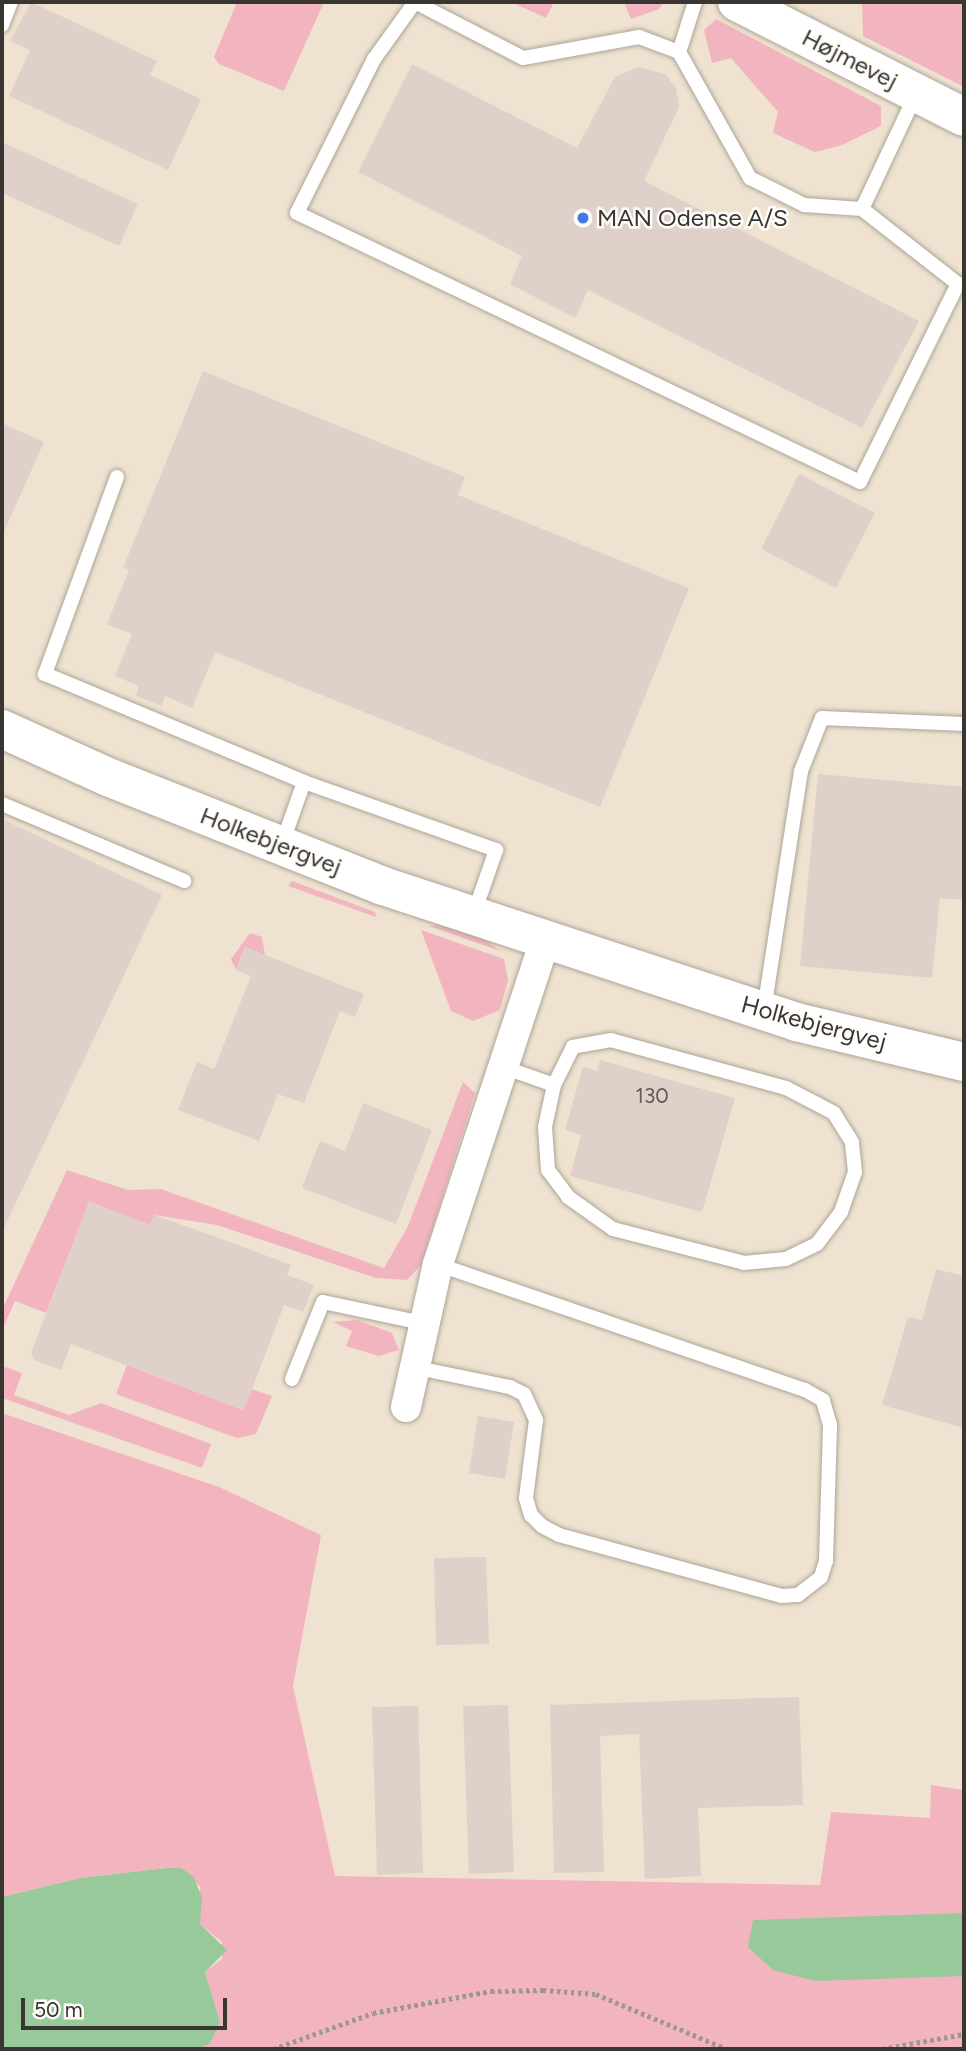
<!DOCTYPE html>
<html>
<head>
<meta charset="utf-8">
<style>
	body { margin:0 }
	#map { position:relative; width:966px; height:2051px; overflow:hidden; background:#f7efe2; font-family:Figtree,sans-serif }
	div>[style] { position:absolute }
	.built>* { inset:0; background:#efe2d0 }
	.green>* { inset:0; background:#f2b5bf }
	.water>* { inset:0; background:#97c99b }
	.building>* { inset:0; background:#dfd0ca }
	.path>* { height:4.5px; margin-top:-2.25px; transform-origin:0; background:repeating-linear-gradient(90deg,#9d978e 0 3.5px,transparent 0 7px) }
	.roads { filter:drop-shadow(0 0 2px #ada599) drop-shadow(0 0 2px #ada599) }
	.lane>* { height:14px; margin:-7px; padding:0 7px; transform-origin:7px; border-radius:7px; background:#fff }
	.street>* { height:30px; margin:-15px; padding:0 15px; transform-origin:15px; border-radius:15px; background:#fff }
	.secondary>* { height:38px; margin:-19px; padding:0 19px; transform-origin:19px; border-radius:19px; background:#fff }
	.dots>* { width:19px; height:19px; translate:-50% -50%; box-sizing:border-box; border:4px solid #fffdfa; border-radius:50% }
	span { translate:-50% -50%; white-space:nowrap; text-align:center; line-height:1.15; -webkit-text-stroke:5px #fffdfa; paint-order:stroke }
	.number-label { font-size:21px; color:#625c57 }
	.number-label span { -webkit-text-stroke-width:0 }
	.street-label { font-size:24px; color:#393531 }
	.poi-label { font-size:24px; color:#393531 }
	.left { translate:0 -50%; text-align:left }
	.frame { position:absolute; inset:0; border:4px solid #393531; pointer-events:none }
	.scale { position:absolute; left:21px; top:1998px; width:206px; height:32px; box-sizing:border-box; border:4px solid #393531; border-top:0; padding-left:9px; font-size:21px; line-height:24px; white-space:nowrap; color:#393531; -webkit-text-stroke:5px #fffdfa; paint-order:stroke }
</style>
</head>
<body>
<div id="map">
	<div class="built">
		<div style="clip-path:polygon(2px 2px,964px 2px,964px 2049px,2px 2049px)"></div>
	</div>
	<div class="green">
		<div style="clip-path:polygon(237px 2px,324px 2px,284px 91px,219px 64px,214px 57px)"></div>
		<div style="clip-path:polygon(511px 2px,554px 2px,546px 18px)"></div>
		<div style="clip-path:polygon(624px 2px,664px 2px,659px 9px,631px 19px)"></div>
		<div style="clip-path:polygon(862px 2px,964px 2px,964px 87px,863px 36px)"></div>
		<div style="clip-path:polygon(716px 19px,881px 106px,881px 126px,842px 145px,815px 152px,773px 133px,778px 112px,731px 58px,712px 63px,704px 30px)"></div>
		<div style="clip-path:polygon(292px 881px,375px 912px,376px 917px,288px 886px)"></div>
		<div style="clip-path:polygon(444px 924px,483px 938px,500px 951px,429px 926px)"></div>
		<div style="clip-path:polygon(421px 930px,504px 959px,508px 980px,500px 1010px,473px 1021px,451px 1011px)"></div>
		<div style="clip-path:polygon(250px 933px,262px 937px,265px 955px,245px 947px,236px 970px,231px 959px)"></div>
		<div style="clip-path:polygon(463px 1082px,475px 1093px,421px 1265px,407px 1280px,376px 1278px,217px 1225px,154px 1215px,150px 1225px,89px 1202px,46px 1313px,15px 1301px,2px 1330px,2px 1310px,67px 1170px,128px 1190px,161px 1189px,384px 1268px,408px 1226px)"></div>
		<div style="clip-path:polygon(357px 1320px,392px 1333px,399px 1350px,379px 1356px,346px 1346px,352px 1331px,333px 1322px)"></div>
		<div style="clip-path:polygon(127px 1365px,243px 1410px,252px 1389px,272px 1396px,256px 1434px,237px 1438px,116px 1394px)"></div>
		<div style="clip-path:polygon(2px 1366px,22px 1373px,14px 1395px,69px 1415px,101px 1403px,211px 1444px,202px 1468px,2px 1398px)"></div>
		<div style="clip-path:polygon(2px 1413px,219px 1487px,321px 1535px,293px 1686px,335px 1876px,820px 1885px,831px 1812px,930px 1818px,931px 1785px,964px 1790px,964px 2049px,198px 2049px,210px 2044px,220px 2022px,205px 1972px,222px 1959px,222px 1942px,200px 1924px,200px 1886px,166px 1868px,80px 1878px,2px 1897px)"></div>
	</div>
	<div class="water">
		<div style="clip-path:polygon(167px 1868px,181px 1868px,193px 1876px,202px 1897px,200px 1924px,227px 1950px,205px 1972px,220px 2022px,210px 2044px,198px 2049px,2px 2049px,2px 1897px,80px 1878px)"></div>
		<div style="clip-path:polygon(964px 1913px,964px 1976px,815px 1981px,773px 1970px,748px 1947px,753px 1920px)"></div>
	</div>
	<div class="building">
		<div style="clip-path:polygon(31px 2px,157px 61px,150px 75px,201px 99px,168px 170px,9px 96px,30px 50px,10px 41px)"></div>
		<div style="clip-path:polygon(412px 64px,577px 148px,615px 77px,638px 67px,665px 74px,676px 88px,679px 107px,644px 181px,919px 321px,862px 428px,588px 290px,575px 318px,510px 284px,522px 256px,358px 172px)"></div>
		<div style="clip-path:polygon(2px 142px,138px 204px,119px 246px,2px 193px)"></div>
		<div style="clip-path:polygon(203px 371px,465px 477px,458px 495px,689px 588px,600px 807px,215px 652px,192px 708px,165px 696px,162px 706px,136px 696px,139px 686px,115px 676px,132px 634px,107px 624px,129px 570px,123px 568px)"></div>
		<div style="clip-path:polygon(2px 423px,44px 442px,2px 536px)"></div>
		<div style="clip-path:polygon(799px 474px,875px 513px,836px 588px,761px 549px)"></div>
		<div style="clip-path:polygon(818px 774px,964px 787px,964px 900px,940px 898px,932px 978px,800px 966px)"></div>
		<div style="clip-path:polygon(2px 819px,162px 895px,2px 1232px)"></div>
		<div style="clip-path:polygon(245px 947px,364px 994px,355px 1017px,340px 1011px,304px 1103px,278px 1094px,259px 1141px,178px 1110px,197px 1062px,214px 1069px,251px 976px,236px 970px)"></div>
		<div style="clip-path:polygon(600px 1060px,735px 1098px,702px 1212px,570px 1176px,581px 1135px,565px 1130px,583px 1067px,597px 1071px)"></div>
		<div style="clip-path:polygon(363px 1103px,432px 1130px,396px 1224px,302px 1188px,320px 1141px,345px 1151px)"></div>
		<div style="clip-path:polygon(89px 1201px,150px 1225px,154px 1215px,222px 1239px,291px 1265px,287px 1275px,314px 1285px,303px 1312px,284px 1305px,244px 1410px,71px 1344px,61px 1370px,34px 1360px,31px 1353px)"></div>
		<div style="clip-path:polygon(936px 1269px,964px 1276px,964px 1428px,882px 1405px,908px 1317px,922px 1320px)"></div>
		<div style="clip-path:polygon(478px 1416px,514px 1422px,505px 1479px,469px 1473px)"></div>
		<div style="clip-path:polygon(486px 1557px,489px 1644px,436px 1645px,434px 1558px)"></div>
		<div style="clip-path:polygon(799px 1697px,803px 1805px,698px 1808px,701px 1876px,645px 1879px,639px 1734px,600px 1736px,604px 1872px,554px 1873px,550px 1705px)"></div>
		<div style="clip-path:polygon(508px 1705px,514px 1872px,469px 1874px,463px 1706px)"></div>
		<div style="clip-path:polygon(418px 1706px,423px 1873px,377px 1875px,372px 1707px)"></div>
	</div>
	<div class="path">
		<div style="left:273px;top:2049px;width:106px;rotate:-19.8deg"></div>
		<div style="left:373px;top:2013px;width:120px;rotate:-10.6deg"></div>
		<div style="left:491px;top:1991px;width:52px;rotate:-1.1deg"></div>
		<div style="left:543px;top:1990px;width:53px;rotate:4.3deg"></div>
		<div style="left:596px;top:1994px;width:142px;rotate:22.8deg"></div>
		<div style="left:882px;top:2049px;width:83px;rotate:-10.4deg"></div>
	</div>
	<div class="roads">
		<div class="lane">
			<div style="left:695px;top:2px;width:52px;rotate:107.7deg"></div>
			<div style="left:679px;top:52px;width:145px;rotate:60.6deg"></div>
			<div style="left:750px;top:178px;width:60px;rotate:26.6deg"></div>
			<div style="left:804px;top:205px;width:58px;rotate:3.9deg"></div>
			<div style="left:862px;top:209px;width:127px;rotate:-64.8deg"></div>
			<div style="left:2px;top:25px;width:25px;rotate:-69deg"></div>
			<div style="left:679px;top:52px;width:43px;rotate:-159.4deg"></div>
			<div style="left:639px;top:37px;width:118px;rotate:169.7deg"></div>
			<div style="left:523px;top:58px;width:122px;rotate:-152.6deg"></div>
			<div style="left:415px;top:2px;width:70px;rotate:125.7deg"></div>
			<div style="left:374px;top:59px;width:172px;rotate:116.6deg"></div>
			<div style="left:297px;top:213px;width:624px;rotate:25.54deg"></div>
			<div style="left:860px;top:482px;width:221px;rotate:-63.7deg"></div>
			<div style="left:958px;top:284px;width:122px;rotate:-142deg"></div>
			<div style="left:117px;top:477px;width:210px;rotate:110.1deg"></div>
			<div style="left:45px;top:674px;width:281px;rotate:22.6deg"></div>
			<div style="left:2px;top:804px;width:198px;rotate:22.9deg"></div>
			<div style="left:282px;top:844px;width:66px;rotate:-70.5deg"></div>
			<div style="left:304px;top:782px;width:204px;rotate:19.5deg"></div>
			<div style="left:496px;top:850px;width:67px;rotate:109.2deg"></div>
			<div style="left:764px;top:1010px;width:242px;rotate:-81.2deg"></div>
			<div style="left:801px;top:771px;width:57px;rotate:-68.4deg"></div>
			<div style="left:822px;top:718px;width:142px;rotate:2.4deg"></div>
			<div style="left:503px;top:1067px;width:54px;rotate:19.4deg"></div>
			<div style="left:554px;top:1085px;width:43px;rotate:102.1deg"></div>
			<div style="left:545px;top:1127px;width:43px;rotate:86deg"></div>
			<div style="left:548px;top:1170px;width:34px;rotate:53deg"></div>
			<div style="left:568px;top:1197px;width:55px;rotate:35.4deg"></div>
			<div style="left:613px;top:1229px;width:135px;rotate:14.5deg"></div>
			<div style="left:744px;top:1263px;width:42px;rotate:-5.4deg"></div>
			<div style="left:786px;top:1259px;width:34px;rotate:-26deg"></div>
			<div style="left:817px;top:1244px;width:40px;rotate:-53deg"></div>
			<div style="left:841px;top:1212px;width:42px;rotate:-70.7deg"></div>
			<div style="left:855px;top:1172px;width:30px;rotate:-96deg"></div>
			<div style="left:852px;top:1142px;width:34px;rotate:-122deg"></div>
			<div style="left:834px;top:1113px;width:54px;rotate:-152.5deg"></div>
			<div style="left:786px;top:1088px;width:181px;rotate:-164.7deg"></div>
			<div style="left:611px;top:1040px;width:39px;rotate:170deg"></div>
			<div style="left:573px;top:1047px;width:42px;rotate:116.6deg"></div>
			<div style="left:413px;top:1367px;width:99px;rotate:11.7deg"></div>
			<div style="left:510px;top:1387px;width:16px;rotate:27deg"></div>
			<div style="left:524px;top:1394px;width:29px;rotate:65deg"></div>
			<div style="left:536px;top:1420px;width:79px;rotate:97.3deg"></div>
			<div style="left:526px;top:1498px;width:18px;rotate:74deg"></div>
			<div style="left:531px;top:1515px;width:16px;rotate:45deg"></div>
			<div style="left:542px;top:1526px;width:19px;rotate:28deg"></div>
			<div style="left:559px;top:1535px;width:231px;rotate:15.3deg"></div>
			<div style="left:782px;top:1596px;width:16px;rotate:-4deg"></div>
			<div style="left:798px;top:1595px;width:29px;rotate:-38deg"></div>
			<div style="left:821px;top:1577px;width:17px;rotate:-73deg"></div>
			<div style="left:826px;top:1561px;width:136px;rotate:-88.3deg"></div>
			<div style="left:830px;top:1425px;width:26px;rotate:-106deg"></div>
			<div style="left:823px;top:1400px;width:21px;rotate:-151deg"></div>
			<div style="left:805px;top:1390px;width:388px;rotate:-161.1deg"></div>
			<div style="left:292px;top:1379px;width:83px;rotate:-68.1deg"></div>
			<div style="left:323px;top:1302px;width:102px;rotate:11.9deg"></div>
		</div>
		<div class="street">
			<div style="left:406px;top:1407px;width:147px;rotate:-77.4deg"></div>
			<div style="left:438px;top:1264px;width:340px;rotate:-71.7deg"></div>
		</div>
		<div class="secondary">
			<div style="left:737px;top:2px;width:254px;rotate:26.9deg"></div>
			<div style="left:2px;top:729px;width:116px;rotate:24.4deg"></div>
			<div style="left:108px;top:777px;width:296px;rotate:21.6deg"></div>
			<div style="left:383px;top:886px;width:435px;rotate:18.2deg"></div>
			<div style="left:796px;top:1022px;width:173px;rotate:13.4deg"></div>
		</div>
	</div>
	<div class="dots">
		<div style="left:583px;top:218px;background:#4577e9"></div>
	</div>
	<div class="number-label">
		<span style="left:652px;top:1096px">130</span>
	</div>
	<div class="street-label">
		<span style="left:850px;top:59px;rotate:27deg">Højmevej</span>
		<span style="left:271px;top:841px;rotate:21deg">Holkebjergvej</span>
		<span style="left:814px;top:1023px;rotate:15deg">Holkebjergvej</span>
	</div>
	<div class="poi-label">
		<span class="left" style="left:597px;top:218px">MAN Odense A/S</span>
	</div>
	<div class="frame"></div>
	<div class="scale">50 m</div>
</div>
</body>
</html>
